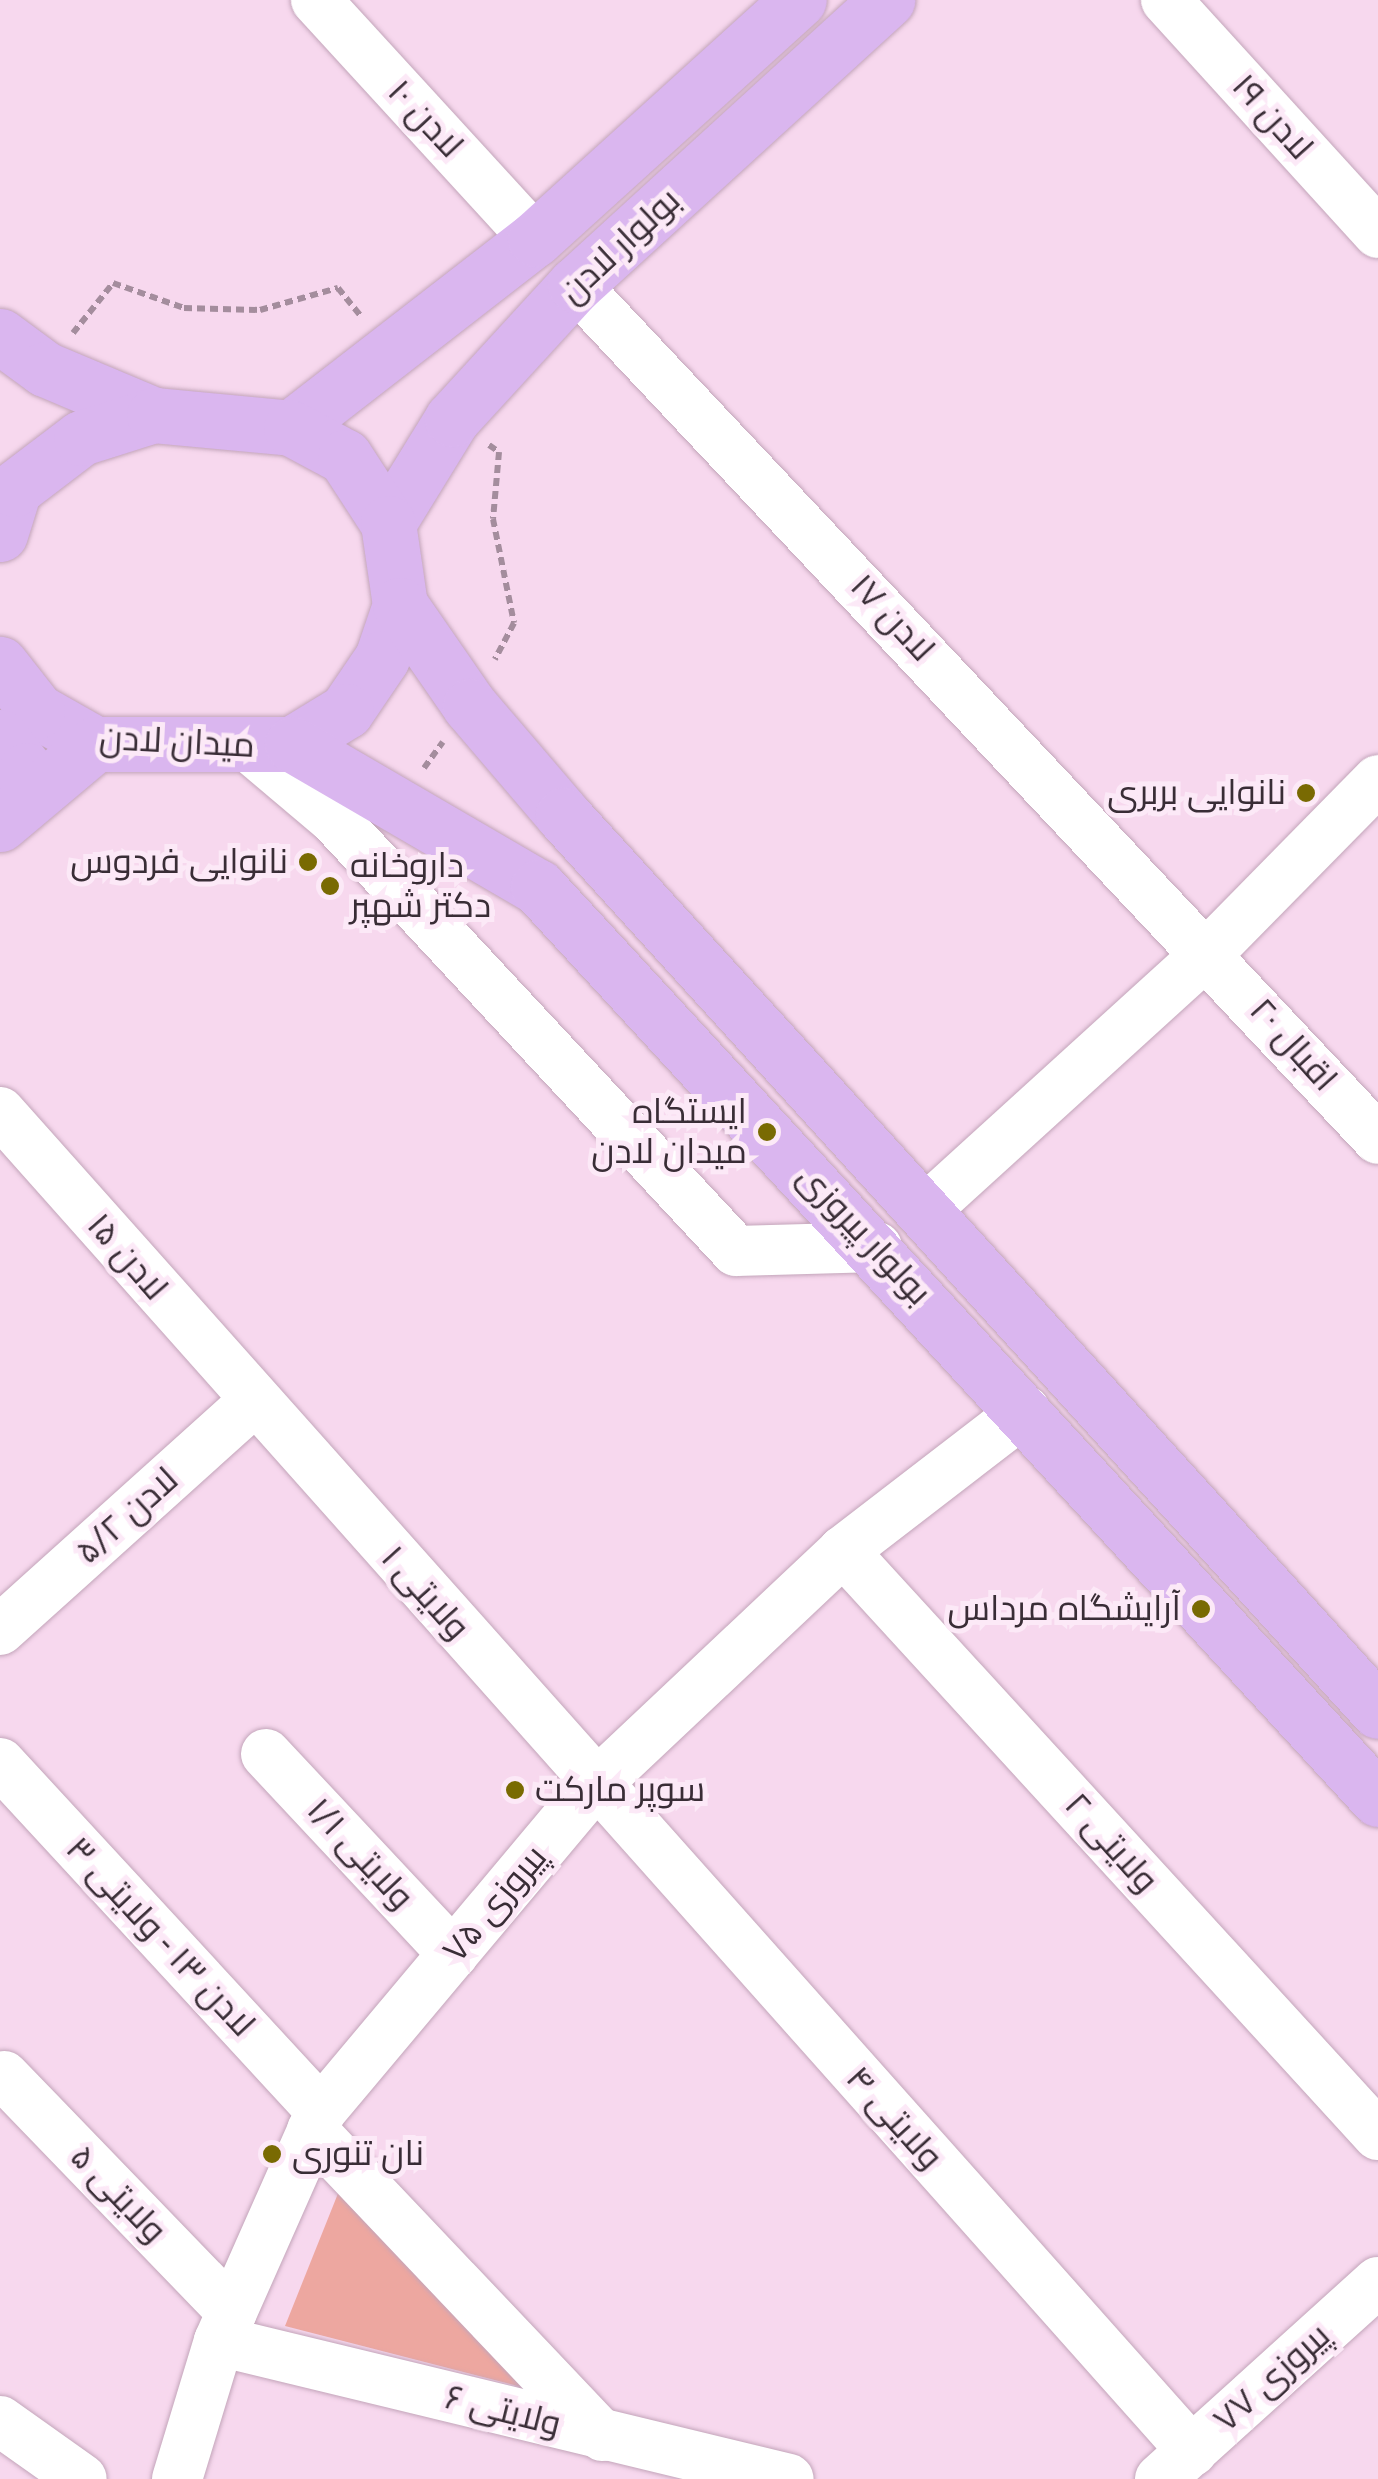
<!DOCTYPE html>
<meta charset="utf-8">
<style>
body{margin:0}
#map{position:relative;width:1378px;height:2479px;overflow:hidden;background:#f7d8ee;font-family:Roboto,Cairo,sans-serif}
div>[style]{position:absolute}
.green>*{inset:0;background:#eda7a0}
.path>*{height:6px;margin-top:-3px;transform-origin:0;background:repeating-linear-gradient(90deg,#a48d9d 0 8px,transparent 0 13px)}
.roads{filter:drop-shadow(0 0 2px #c3a5ba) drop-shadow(0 0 2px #c3a5ba)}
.minor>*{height:50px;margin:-25px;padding:0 25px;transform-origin:25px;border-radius:25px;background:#fff}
.major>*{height:55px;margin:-27.5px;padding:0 27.5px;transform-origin:27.5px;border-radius:27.5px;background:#dab6ef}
.dots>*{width:28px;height:28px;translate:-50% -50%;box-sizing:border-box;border:5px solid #fce9f7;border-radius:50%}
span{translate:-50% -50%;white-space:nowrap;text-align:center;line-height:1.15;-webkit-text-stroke:10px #fce9f7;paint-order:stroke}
.street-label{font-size:35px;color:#392d36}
.poi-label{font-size:35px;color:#392d36}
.right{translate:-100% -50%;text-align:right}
.left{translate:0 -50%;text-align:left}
</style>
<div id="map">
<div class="green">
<i style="clip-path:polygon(339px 2191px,529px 2389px,285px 2326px)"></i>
</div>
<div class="path">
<i style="left:73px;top:333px;width:64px;rotate:-51.3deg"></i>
<i style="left:113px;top:283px;width:75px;rotate:19.4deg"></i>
<i style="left:184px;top:308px;width:76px;rotate:1.5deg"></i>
<i style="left:260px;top:310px;width:81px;rotate:-15.8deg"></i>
<i style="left:338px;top:288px;width:36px;rotate:51deg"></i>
<i style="left:489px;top:445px;width:12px;rotate:35deg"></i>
<i style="left:499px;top:452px;width:67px;rotate:95.1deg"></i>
<i style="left:493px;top:519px;width:106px;rotate:78.6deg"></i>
<i style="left:514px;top:623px;width:41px;rotate:117.8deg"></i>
<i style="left:424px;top:768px;width:32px;rotate:-54deg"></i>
</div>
<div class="roads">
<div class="minor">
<i style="left:316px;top:0;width:324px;rotate:47.5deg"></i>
<i style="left:1166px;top:0;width:315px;rotate:47.7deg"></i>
<i style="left:575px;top:285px;width:1172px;rotate:46.76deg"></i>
<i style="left:250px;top:748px;width:110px;rotate:40.2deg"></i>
<i style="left:334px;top:819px;width:590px;rotate:47.06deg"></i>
<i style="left:736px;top:1251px;width:141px;rotate:-1.6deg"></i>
<i style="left:0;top:1112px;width:1793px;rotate:48.32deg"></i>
<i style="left:923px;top:1212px;width:387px;rotate:-42.3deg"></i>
<i style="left:1209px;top:952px;width:241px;rotate:-45.5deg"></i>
<i style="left:843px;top:1551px;width:792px;rotate:47.51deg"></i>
<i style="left:0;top:1630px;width:342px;rotate:-42deg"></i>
<i style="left:266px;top:1754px;width:274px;rotate:46.9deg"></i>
<i style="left:0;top:1763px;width:473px;rotate:47.3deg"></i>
<i style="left:4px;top:2076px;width:328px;rotate:46deg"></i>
<i style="left:312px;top:2130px;width:422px;rotate:46.5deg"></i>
<i style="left:219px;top:2341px;width:586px;rotate:13.61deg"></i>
<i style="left:0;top:2421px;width:100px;rotate:35.3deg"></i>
<i style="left:177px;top:2479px;width:144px;rotate:-73.1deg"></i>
<i style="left:219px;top:2341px;width:252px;rotate:-66.1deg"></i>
<i style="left:321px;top:2111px;width:426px;rotate:-50deg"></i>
<i style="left:595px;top:1785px;width:341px;rotate:-43.3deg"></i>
<i style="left:843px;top:1551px;width:230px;rotate:-37.6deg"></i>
<i style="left:1160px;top:2479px;width:294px;rotate:-42.1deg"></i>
</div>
<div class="major">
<i style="left:0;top:336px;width:56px;rotate:36.3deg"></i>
<i style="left:45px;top:369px;width:118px;rotate:22.9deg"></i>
<i style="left:291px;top:428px;width:309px;rotate:-37.8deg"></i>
<i style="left:535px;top:239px;width:356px;rotate:-42.2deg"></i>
<i style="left:388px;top:523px;width:122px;rotate:-58.4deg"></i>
<i style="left:452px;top:419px;width:182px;rotate:-47.5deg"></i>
<i style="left:575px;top:285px;width:423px;rotate:-42.4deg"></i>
<i style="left:0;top:534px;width:47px;rotate:-72.7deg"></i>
<i style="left:14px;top:489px;width:84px;rotate:-37.3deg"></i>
<i style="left:81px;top:438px;width:77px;rotate:-17.5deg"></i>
<i style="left:154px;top:415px;width:138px;rotate:5.4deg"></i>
<i style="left:291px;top:428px;width:61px;rotate:28.2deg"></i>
<i style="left:345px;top:457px;width:79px;rotate:56.9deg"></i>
<i style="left:388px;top:523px;width:83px;rotate:81.7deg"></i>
<i style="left:400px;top:605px;width:56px;rotate:108.8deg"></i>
<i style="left:382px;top:658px;width:64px;rotate:124.2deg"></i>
<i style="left:346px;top:711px;width:63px;rotate:148.6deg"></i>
<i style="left:292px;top:744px;width:197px;rotate:180deg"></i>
<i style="left:95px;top:744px;width:67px;rotate:-150.4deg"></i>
<i style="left:37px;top:711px;width:60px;rotate:-128.2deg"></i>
<i style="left:400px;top:605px;width:123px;rotate:55.3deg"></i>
<i style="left:470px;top:706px;width:143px;rotate:49.5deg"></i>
<i style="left:563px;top:815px;width:1211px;rotate:47.71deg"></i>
<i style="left:0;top:737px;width:42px;rotate:51.8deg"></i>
<i style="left:26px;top:770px;width:43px;rotate:106.3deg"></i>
<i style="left:292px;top:744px;width:285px;rotate:30.2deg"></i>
<i style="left:538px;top:887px;width:1240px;rotate:47.35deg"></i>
<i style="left:0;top:824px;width:124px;rotate:-40.1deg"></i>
</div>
</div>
<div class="dots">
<i style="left:1306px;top:793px;background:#796a02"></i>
<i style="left:308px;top:862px;background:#796a02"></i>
<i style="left:330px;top:886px;background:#796a02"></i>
<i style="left:767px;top:1132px;background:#796a02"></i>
<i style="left:1201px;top:1609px;background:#796a02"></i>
<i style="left:515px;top:1790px;background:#796a02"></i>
<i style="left:272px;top:2154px;background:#796a02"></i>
</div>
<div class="street-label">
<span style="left:1272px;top:117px;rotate:48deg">لادن ۱۹</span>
<span style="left:425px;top:119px;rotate:47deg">لادن ۱۰</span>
<span style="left:620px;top:246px;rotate:-43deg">بولوار لادن</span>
<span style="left:892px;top:618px;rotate:47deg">لادن ۱۷</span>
<span style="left:177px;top:742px;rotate:3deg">میدان لادن</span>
<span style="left:1293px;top:1045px;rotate:48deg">اقبال ۲۰</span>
<span style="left:864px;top:1235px;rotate:47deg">بولوار پیروزی</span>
<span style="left:127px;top:1257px;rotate:49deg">لادن ۱۵</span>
<span style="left:127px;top:1516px;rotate:-42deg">لادن ۵/۲</span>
<span style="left:425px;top:1593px;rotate:48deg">ولایتی ۱</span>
<span style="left:1111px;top:1843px;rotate:48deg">ولایتی ۲</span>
<span style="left:360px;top:1854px;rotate:47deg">ولایتی ۱/۱</span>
<span style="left:495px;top:1904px;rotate:-50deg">پیروزی ۷۵</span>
<span style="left:160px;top:1937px;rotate:47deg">لادن ۱۳ - ولایتی ۳</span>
<span style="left:894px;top:2118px;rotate:48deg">ولایتی ۴</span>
<span style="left:118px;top:2194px;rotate:46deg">ولایتی ۵</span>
<span style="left:1272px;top:2378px;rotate:-42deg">پیروزی ۷۷</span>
<span style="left:503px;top:2411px;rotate:14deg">ولایتی ۶</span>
</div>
<div class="poi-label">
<span class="right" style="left:1286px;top:793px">نانوایی بربری</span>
<span class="right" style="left:288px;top:862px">نانوایی فردوس</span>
<span class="left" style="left:350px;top:886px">داروخانه<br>دکتر شهپر</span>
<span class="right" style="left:747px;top:1132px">ایستگاه<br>میدان لادن</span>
<span class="right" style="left:1181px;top:1609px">آرایشگاه مرداس</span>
<span class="left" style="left:535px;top:1790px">سوپر مارکت</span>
<span class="left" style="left:292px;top:2154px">نان تنوری</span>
</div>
</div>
